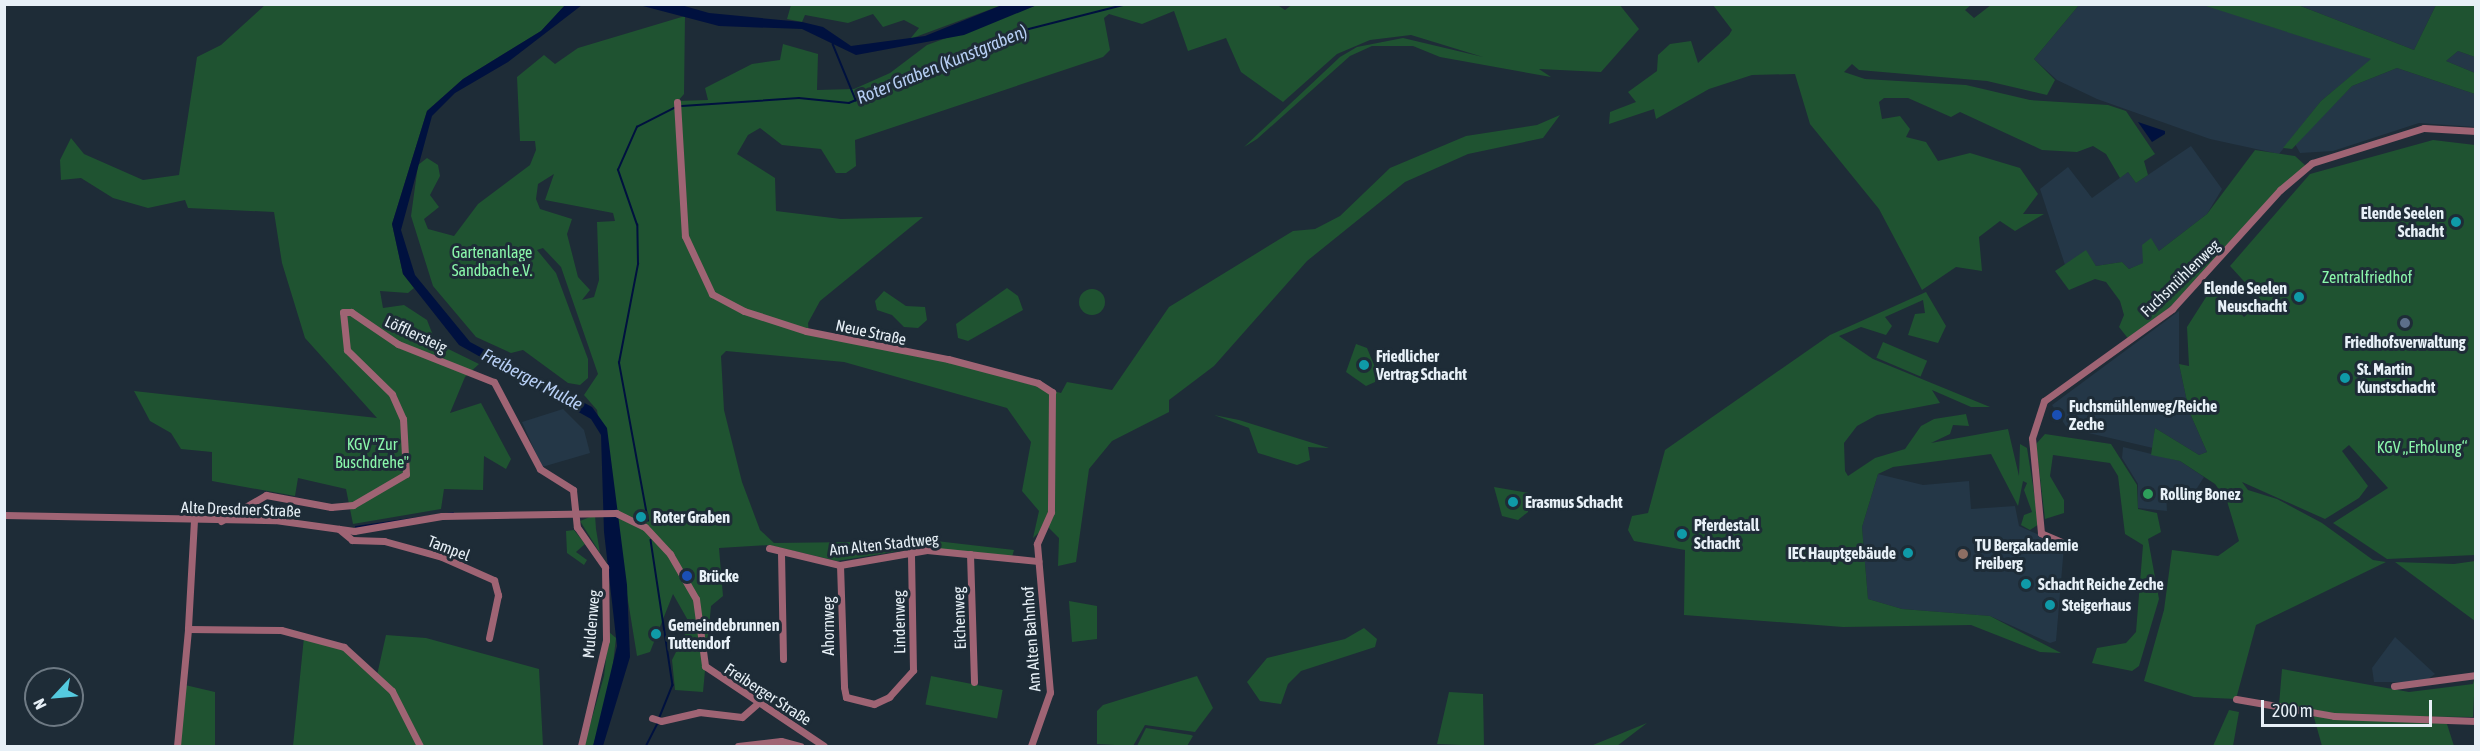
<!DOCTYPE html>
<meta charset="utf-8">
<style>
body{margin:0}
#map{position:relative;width:2480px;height:751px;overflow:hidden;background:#1e2c37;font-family:"Asap Condensed",sans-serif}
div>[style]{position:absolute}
.built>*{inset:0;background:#243747}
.green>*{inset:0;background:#1f5331;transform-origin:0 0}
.round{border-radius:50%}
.water>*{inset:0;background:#00113f}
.stream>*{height:1.5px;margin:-0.75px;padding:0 0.75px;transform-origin:0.75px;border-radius:0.75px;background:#00113f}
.minor>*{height:7px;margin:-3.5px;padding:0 3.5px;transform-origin:3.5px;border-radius:3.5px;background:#9f6474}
.dots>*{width:16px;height:16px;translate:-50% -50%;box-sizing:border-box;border:3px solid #1e2c37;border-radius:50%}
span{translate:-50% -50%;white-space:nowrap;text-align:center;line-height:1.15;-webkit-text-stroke:6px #1e2c37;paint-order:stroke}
.poi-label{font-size:16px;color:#e7f0f7;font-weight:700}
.right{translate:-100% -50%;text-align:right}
.left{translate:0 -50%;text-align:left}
.park-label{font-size:16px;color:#8af7ab}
.street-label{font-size:16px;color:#e7f0f7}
.water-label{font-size:18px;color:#b7cff5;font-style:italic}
.frame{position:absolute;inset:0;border:6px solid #e7f0f7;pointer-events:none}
.north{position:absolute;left:24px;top:667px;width:60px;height:60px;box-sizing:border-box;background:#1e2c37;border:2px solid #6e7a84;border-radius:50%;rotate:244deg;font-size:16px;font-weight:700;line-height:24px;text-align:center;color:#e7f0f7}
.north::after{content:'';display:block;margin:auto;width:21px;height:27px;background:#55cadf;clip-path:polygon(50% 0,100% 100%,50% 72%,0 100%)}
.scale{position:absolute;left:2261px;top:700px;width:171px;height:27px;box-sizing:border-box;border:3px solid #e7f0f7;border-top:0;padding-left:8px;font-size:18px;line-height:21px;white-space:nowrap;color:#e7f0f7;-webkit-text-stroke:4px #1e2c37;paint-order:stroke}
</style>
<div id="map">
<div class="built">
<i style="clip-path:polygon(2203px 4px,2372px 59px,2321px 101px,2279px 154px,2210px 139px,2097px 99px,2057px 80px,2034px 59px,2079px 5px)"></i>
<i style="clip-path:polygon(2298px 5px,2436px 4px,2436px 5px,2414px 50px)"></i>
<i style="clip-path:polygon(2458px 51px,2475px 57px,2475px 73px,2446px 61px)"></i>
<i style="clip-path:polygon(2397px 68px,2475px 94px,2475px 127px,2419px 123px,2333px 151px,2300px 153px,2295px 144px,2352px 86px)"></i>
<i style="clip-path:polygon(2191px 146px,2222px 189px,2207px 214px,2159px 251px,2151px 239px,2144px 263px,2129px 269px,2122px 262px,2096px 266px,2086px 251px,2065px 265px,2040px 189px,2068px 167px,2092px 198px,2128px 172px,2136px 183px)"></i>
<i style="clip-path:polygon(2179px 311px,2179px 364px,2189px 411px,2207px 452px,2199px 455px,2155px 428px,2153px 448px,2067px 428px,2052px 405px)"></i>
<i style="clip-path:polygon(563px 409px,584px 430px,590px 453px,542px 467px,522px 422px)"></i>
<i style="clip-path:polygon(2123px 447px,2180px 461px,2204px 477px,2194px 493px,2166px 492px,2167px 511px,2138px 508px,2138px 484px,2122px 458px)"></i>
<i style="clip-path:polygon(1878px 474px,1923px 485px,1969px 481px,1971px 509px,2015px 506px,2019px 526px,2064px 546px,2056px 641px,2050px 643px,1990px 616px,1902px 609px,1868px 599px,1862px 527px)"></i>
<i style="clip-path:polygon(2395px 637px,2435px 674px,2424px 682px,2374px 682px,2372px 668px)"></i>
</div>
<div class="green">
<i style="clip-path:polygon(evenodd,1276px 4px,1285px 10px,1293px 4px,1619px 4px,1639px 29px,1601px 72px,1539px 69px,1551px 77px,1440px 57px,1413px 46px,1372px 46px,1350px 56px,1257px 139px,1244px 147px,1340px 57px,1357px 47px,1403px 38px,1483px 57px,1411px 35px,1370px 40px,1337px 54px,1283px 102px,1241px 72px,1226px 38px,1188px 51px,1174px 11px,1142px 24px,1109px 14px,1104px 18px,1110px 50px,1103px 57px,855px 140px,856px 166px,846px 173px,836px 173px,821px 149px,782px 145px,760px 128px,748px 135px,737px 154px,775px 178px,776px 211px,841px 219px,923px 217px,820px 301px,808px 323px,809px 334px,961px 365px,1061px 393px,1067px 382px,1112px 390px,1169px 307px,1293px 231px,1315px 229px,1340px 216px,1390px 168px,1466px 136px,1537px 125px,1560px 115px,1543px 138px,1468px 154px,1405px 182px,1307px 261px,1214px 366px,1169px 400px,1169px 412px,1112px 441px,1089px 469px,1076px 562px,1058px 566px,1059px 538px,1049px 528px,1049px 497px,1047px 525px,1033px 538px,1039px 511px,1022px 491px,1031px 442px,1007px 408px,844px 362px,726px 351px,721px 356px,724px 410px,742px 482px,760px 530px,774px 543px,936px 541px,1014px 550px,1012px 557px,924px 547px,837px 561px,769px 545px,719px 548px,723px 596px,711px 606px,703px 692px,675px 690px,672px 660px,690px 624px,673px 594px,650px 652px,637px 656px,597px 410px,584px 395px,598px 374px,561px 267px,543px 248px,537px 250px,556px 273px,588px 359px,588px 378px,580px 385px,568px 383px,523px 350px,511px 353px,476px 337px,433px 286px,411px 216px,418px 165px,427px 158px,438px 165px,440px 176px,430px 195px,439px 207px,424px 219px,428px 229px,454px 236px,478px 204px,530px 165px,536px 150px,535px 141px,520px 141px,517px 77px,544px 55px,555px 64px,578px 48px,685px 16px,684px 94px,678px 101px,708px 100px,705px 88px,752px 64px,780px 60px,783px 44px,818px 54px,817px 90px,854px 89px,890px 73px,927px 45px,1037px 5px,1276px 4px,554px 174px,545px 200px,613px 213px,615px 221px,597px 222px,599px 280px,594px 297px,582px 300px,590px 290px,578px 277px,567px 234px,572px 219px,540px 209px,536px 199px,538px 184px,554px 174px)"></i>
<i style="clip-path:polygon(265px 5px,566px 5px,541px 31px,463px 79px,427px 111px,392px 224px,403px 274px,414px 288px,408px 293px,380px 291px,383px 308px,404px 305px,427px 320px,436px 343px,479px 364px,465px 377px,450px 413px,481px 403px,511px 459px,506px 469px,484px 456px,483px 490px,444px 489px,441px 509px,353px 524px,346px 489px,298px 478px,295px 496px,212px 481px,212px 452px,181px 449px,171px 433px,150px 421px,134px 391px,377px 418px,305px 338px,282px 263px,274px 212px,188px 208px,185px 200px,148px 208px,113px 198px,81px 178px,61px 180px,60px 160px,71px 138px,84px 154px,143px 180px,179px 175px,197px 57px,221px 45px)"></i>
<i style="clip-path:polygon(791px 5px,1002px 5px,910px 39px,919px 28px,904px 20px,883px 27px,873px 14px,848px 23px,805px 15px,802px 22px,787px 19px)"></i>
<i style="clip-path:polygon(1713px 5px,1971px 5px,1965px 10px,1974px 18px,1991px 5px,2079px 5px,2034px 59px,2055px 80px,2047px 95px,1987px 81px,1859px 70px,1852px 64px,1844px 72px,1865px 79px,1966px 85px,2030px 100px,2108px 105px,2126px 111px,2155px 154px,2144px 161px,2148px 175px,2136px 183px,2128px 172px,2120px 178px,2106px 154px,2093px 146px,2077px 152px,2042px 150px,1960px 112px,1951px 117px,1908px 98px,1884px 98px,1879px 102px,1882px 119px,1900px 116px,1910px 129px,1906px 137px,1926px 142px,1938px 161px,1970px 153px,2020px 168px,2038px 194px,2023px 214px,2044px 214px,2015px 231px,2000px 221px,1979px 237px,1982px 271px,1956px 267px,1922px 290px,1879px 209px,1810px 124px,1795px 74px,1752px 75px,1709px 89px,1656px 119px,1654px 109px,1609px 124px,1610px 112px,1636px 102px,1628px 92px,1657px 71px,1658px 55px,1670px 44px,1691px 41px,1698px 63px,1729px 35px,1732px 30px)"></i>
<i style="clip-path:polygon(2203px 5px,2298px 5px,2414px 50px,2436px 5px,2475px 5px,2475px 57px,2458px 51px,2446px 61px,2475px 73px,2475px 94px,2397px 68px,2352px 86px,2292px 149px,2283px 148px,2321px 101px,2371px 59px)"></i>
<i style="clip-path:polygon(2433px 140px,2475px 145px,2475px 555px,2387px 559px,2333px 523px,2388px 488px,2349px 445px,2342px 451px,2368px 486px,2359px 498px,2325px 519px,2242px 482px,2248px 490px,2277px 499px,2322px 523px,2373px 560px,2386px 562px,2256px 625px,2236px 699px,2194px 697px,2144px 681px,2164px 610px,2172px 550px,2218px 556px,2239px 541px,2227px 501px,2215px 484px,2180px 461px,2151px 455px,2155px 428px,2199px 455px,2207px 452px,2189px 411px,2179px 364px,2189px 366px,2187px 327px,2215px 283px,2244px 317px,2262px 301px,2230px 266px,2310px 174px)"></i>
<i style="clip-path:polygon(2255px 150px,2295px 156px,2306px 166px,2209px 273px,2130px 341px,2119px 327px,2124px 315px,2120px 301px,2106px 282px,2095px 279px,2069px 290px,2055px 271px,2086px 250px,2096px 266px,2122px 262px,2129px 269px,2143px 263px,2142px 245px,2151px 238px,2159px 251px,2207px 214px)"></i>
<i style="clip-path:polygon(1007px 288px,1018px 296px,1023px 310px,968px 341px,958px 338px,956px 324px)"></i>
<i class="round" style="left:1079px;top:289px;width:26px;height:26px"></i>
<i style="clip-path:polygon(884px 291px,906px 306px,925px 307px,927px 320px,918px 328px,904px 327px,892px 315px,877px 310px,875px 301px)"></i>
<i style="clip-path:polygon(1926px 292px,1946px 326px,1938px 343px,1908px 335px,1915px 314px,1925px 313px,1923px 300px,1885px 317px,1892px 326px,1886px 335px,1861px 327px,1839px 336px,1873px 359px,1990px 407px,1971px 407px,1932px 390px,1940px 403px,1877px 415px,1857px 426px,1844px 443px,1845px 471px,1848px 476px,1875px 458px,1905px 449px,1921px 426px,1934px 419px,1966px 414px,1969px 426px,1953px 425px,1950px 434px,1931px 443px,2008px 429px,2019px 476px,2020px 444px,2027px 448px,2039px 524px,2030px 530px,2021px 525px,2024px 515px,2032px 512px,2024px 490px,2027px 483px,2023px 481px,2018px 506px,1991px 454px,1893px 467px,1878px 474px,1862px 527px,1868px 599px,1902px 609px,1990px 616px,2061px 653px,2040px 652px,1971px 625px,1843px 627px,1684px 615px,1685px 550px,1634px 541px,1628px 530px,1632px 516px,1648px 513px,1665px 450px,1830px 335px)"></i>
<i style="left:1883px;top:342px;width:48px;height:17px;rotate:23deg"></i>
<i style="clip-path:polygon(1356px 344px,1367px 348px,1377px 372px,1375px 382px,1366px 386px,1346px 372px)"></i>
<i style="clip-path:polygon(1214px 415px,1239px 420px,1329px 448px,1308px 447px,1310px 460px,1297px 465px,1258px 453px,1249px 428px)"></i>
<i style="clip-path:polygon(2045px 434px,2111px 444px,2137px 485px,2138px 509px,2157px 513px,2161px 532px,2148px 539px,2159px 599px,2139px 666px,2132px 671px,2092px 663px,2097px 648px,2126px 643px,2136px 632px,2143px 545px,2125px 534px,2118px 476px,2110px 463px,2053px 455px,2050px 476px,2064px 500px,2064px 513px,2045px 519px,2036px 444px)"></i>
<i style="clip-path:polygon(1494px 487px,1529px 493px,1528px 512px,1518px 520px,1502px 516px)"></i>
<i style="clip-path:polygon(595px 515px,596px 529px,600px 553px,580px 521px)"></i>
<i style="clip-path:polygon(574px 530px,585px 544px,576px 552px,587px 560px,584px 565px,567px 553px,566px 531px)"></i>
<i style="clip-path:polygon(2475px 561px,2475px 621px,2395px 562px,2454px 564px)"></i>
<i style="clip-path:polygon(1069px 601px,1097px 606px,1097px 639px,1072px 642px)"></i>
<i style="clip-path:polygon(1364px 628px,1377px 639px,1375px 647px,1301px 671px,1288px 684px,1281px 704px,1260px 701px,1247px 682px,1267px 658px,1345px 639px)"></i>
<i style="clip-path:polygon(609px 632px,616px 638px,610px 689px,593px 746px,584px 746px,604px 676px)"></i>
<i style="clip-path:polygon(386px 635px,426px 638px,539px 669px,543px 746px,293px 746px,304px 637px,344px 650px,377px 675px)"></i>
<i style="clip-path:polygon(2282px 669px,2409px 692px,2473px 684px,2475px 675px,2473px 717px,2353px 716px,2279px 705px)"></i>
<i style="left:931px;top:676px;width:73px;height:29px;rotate:11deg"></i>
<i style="clip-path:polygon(1197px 676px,1213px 708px,1195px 732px,1145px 725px,1133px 746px,1097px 744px,1097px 711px,1103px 705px)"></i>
<i style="clip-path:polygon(185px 685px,215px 692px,215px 746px,177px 746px)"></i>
<i style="clip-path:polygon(1449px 692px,1483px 694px,1484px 746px,1437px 744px)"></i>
<i style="clip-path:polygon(2229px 710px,2239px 712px,2233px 746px,2213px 746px)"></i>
<i style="clip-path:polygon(2313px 714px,2446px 721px,2454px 746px,2322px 746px)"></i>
<i style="clip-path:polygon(1647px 723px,1617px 746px,1587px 746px,1593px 745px)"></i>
<i style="clip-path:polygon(1146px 728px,1191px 735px,1193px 736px,1187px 746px,1137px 746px)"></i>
</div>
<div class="water">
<i style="clip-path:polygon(565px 5px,582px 5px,508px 62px,455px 93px,432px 116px,401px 230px,415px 275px,470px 342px,592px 407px,607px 428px,627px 585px,630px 657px,603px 746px,593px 746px,617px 646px,604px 532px,601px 435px,591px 419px,459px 345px,403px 274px,392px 224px,427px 111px,463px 79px,541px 31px)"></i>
<i style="clip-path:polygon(639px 5px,681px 5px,709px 13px,802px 22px,823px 27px,851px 46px,925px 36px,1002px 5px,1037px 5px,964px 35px,856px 55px,802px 29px,719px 26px)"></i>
<i style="clip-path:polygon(2138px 122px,2165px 131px,2165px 134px,2152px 142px)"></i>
</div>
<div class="stream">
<i style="left:833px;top:44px;width:61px;rotate:67.7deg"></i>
<i style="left:682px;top:106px;width:117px;rotate:-3.9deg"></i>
<i style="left:799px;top:98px;width:50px;rotate:5.7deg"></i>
<i style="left:849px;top:103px;width:191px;rotate:-22.5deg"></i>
<i style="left:1025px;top:30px;width:105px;rotate:-14.3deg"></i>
<i style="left:648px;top:521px;width:161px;rotate:-100.4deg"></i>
<i style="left:619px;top:363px;width:101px;rotate:-79.1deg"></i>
<i style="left:638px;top:264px;width:39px;rotate:-91deg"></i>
<i style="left:637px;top:225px;width:58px;rotate:-109.1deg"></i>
<i style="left:618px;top:170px;width:47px;rotate:-66.2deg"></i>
<i style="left:637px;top:127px;width:42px;rotate:-27.2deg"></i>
<i style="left:356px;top:527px;width:98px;rotate:-8.2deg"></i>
<i style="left:651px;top:540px;width:147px;rotate:81.4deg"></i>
<i style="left:673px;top:685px;width:35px;rotate:112deg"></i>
<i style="left:646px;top:746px;width:27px;rotate:-63deg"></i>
</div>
<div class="minor">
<i style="left:677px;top:102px;width:134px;rotate:86.6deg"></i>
<i style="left:685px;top:236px;width:64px;rotate:65deg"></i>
<i style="left:712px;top:294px;width:36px;rotate:28deg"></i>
<i style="left:744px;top:311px;width:65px;rotate:17.9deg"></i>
<i style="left:806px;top:331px;width:145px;rotate:11.2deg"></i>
<i style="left:948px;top:359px;width:93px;rotate:14.9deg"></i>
<i style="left:1038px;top:383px;width:17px;rotate:33deg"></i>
<i style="left:1052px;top:392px;width:120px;rotate:90.5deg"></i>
<i style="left:1051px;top:512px;width:35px;rotate:114deg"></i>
<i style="left:1037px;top:544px;width:149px;rotate:85deg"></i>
<i style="left:1050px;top:692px;width:57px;rotate:109.4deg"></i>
<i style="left:4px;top:515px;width:271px;rotate:1.1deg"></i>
<i style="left:275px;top:520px;width:80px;rotate:7.9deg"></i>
<i style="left:354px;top:531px;width:89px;rotate:-9.7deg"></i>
<i style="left:442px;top:516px;width:174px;rotate:-1deg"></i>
<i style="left:616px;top:513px;width:32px;rotate:26deg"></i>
<i style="left:645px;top:527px;width:37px;rotate:47deg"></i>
<i style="left:670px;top:554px;width:52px;rotate:60deg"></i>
<i style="left:696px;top:599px;width:68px;rotate:82.3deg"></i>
<i style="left:705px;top:666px;width:143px;rotate:33.9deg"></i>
<i style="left:194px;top:520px;width:109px;rotate:93.2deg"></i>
<i style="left:188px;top:629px;width:93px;rotate:0.6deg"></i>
<i style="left:281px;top:630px;width:65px;rotate:15.1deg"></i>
<i style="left:344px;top:647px;width:65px;rotate:42.5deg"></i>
<i style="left:392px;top:691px;width:62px;rotate:63deg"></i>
<i style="left:221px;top:521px;width:52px;rotate:-30deg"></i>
<i style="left:266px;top:495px;width:66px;rotate:10.5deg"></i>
<i style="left:331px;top:507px;width:22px;rotate:-5deg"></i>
<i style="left:353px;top:505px;width:61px;rotate:-30.3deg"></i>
<i style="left:406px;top:474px;width:55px;rotate:-93.1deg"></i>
<i style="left:403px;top:419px;width:27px;rotate:-114deg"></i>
<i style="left:392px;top:394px;width:63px;rotate:-135.6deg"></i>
<i style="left:347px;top:350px;width:38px;rotate:-96deg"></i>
<i style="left:343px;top:312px;width:8px"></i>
<i style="left:351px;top:312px;width:57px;rotate:34.2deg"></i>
<i style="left:398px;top:344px;width:103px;rotate:21.6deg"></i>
<i style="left:494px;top:382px;width:98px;rotate:62.1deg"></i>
<i style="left:540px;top:469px;width:39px;rotate:32deg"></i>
<i style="left:573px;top:490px;width:37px;rotate:84deg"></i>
<i style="left:577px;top:527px;width:49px;rotate:55deg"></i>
<i style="left:605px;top:567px;width:73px;rotate:89.2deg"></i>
<i style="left:606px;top:640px;width:109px;rotate:103.3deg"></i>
<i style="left:339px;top:529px;width:17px;rotate:40deg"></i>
<i style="left:352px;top:540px;width:32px;rotate:2deg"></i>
<i style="left:384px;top:541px;width:60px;rotate:15.4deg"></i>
<i style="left:442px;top:557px;width:57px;rotate:23.9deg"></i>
<i style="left:494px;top:580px;width:16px;rotate:75deg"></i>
<i style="left:498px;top:595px;width:44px;rotate:101.8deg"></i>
<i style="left:2064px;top:543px;width:25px;rotate:-157deg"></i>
<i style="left:2041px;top:533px;width:95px;rotate:-95.4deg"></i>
<i style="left:2032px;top:438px;width:39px;rotate:-72deg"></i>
<i style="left:2044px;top:401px;width:158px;rotate:-35.7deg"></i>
<i style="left:2172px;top:309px;width:161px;rotate:-47.8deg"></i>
<i style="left:2280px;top:190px;width:42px;rotate:-40.2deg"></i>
<i style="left:2312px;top:163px;width:117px;rotate:-17.4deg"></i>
<i style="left:2424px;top:128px;width:52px;rotate:3.3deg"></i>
<i style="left:769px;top:548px;width:73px;rotate:13.5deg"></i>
<i style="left:840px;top:565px;width:88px;rotate:-9.8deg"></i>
<i style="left:927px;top:550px;width:112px;rotate:5.7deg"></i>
<i style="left:781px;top:553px;width:106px;rotate:88.9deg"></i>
<i style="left:970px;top:554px;width:128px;rotate:88.2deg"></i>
<i style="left:840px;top:565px;width:122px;rotate:88.1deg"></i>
<i style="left:844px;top:687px;width:10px;rotate:79deg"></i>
<i style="left:846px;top:697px;width:29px;rotate:14deg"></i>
<i style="left:874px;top:704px;width:17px;rotate:-25deg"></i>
<i style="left:889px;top:697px;width:36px;rotate:-48deg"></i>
<i style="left:913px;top:670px;width:119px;rotate:-91deg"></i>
<i style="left:2394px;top:686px;width:83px;rotate:-7.6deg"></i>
<i style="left:2236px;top:699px;width:99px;rotate:9.8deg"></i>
<i style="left:2334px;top:716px;width:142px;rotate:2deg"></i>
<i style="left:652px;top:718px;width:9px;rotate:18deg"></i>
<i style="left:661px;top:721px;width:39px;rotate:-13deg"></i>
<i style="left:699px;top:712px;width:43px;rotate:6.6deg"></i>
<i style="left:742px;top:717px;width:21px;rotate:-41deg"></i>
<i style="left:177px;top:746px;width:118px;rotate:-84.6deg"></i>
<i style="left:738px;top:746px;width:43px;rotate:-6.6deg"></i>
<i style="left:781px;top:741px;width:20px;rotate:15deg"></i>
</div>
<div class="dots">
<i style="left:2456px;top:222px;background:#0f9aa8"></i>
<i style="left:2299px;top:297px;background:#0f9aa8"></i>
<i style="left:2405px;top:323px;background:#5c6f8a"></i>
<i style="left:1364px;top:365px;background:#0f9aa8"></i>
<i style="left:2345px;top:378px;background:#0f9aa8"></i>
<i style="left:2057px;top:415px;background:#1a4fb4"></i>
<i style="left:2148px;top:494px;background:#2e9e5b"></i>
<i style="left:1513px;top:502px;background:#0f9aa8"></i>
<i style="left:641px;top:517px;background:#0f9aa8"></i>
<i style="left:1682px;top:534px;background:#0f9aa8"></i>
<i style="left:1908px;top:553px;background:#0f9aa8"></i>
<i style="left:1963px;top:554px;background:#8d6e63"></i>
<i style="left:687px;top:576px;background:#1a4fb4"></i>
<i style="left:2026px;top:584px;background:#0f9aa8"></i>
<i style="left:2050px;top:605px;background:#0f9aa8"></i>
<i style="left:656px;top:634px;background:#0f9aa8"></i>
</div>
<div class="poi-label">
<span class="right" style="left:2444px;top:222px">Elende Seelen<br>Schacht</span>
<span class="right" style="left:2287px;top:297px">Elende Seelen<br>Neuschacht</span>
<span style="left:2405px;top:342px">Friedhofsverwaltung</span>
<span class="left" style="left:1376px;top:365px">Friedlicher<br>Vertrag Schacht</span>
<span class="left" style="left:2357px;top:378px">St. Martin<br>Kunstschacht</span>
<span class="left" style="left:2069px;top:415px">Fuchsmühlenweg/Reiche<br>Zeche</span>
<span class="left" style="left:2160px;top:494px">Rolling Bonez</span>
<span class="left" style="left:1525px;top:502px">Erasmus Schacht</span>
<span class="left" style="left:653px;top:517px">Roter Graben</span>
<span class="left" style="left:1694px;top:534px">Pferdestall<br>Schacht</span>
<span class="left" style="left:1975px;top:554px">TU Bergakademie<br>Freiberg</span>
<span class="right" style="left:1896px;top:553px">IEC Hauptgebäude</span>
<span class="left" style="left:699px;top:576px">Brücke</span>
<span class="left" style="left:2038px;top:584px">Schacht Reiche Zeche</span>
<span class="left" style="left:2062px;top:605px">Steigerhaus</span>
<span class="left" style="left:668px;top:634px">Gemeindebrunnen<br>Tuttendorf</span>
</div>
<div class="park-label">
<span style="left:492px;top:261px">Gartenanlage<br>Sandbach e.V.</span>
<span style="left:2367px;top:277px">Zentralfriedhof</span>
<span style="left:372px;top:453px">KGV "Zur<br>Buschdrehe"</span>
<span style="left:2422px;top:447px">KGV „Erholung“</span>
</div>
<div class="street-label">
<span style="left:2180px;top:278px;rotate:-44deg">Fuchsmühlenweg</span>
<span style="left:871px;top:332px;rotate:12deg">Neue Straße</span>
<span style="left:416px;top:334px;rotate:25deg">Löfflersteig</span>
<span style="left:241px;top:509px;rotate:2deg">Alte Dresdner Straße</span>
<span style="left:884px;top:544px;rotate:-6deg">Am Alten Stadtweg</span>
<span style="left:449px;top:548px;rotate:21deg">Tampel</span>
<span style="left:959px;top:618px;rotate:-92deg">Eichenweg</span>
<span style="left:899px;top:622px;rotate:-91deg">Lindenweg</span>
<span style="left:591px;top:624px;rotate:-85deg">Muldenweg</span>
<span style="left:828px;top:626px;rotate:-90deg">Ahornweg</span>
<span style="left:1031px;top:639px;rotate:-94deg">Am Alten Bahnhof</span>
<span style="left:768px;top:694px;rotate:33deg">Freiberger Straße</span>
</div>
<div class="water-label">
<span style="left:942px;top:65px;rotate:-22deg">Roter Graben (Kunstgraben)</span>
<span style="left:532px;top:380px;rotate:28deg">Freiberger Mulde</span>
</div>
<div class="frame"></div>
<div class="north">N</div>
<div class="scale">200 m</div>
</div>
